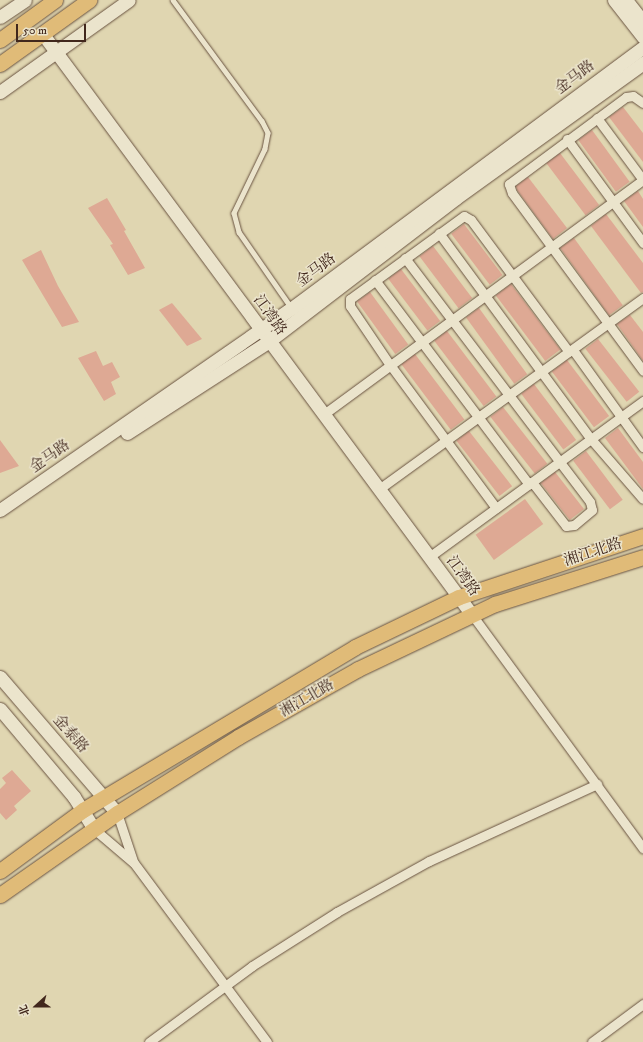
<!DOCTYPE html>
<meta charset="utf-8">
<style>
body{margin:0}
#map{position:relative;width:643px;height:1042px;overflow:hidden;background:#e0d6b1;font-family:"IM FELL DW Pica","Noto Serif SC",serif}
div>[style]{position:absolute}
.building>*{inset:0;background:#dea994;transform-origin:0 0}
.roads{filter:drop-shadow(0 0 1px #695341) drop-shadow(0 0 1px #695341)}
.lane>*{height:4.5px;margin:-2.25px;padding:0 2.25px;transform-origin:2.25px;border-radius:2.25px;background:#ebe4cc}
.street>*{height:9px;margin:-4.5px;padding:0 4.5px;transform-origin:4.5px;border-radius:4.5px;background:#ebe4cc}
.secondary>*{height:13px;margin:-6.5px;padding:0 6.5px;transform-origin:6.5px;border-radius:6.5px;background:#ebe4cc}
.primary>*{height:15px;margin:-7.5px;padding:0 7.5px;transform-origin:7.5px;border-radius:7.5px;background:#e0bb78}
span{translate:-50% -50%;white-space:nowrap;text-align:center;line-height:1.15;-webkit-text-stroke:3px #ebe4cc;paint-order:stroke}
.street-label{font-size:15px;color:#41271c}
.north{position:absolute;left:16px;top:986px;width:40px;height:40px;-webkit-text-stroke:3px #ebe4cc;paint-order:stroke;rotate:249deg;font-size:11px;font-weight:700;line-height:16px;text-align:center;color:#41271c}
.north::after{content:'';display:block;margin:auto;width:14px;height:18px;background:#41271c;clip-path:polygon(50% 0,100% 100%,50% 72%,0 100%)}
.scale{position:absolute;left:16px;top:24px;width:70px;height:18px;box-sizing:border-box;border:2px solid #41271c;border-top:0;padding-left:5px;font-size:12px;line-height:14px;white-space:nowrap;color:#41271c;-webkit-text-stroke:3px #ebe4cc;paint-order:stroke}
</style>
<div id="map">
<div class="building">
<i style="clip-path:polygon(623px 107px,643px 133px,643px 162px,609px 117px)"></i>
<i style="left:592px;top:130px;width:64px;height:17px;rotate:54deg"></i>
<i style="left:560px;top:153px;width:65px;height:17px;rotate:53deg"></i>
<i style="clip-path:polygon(528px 177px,567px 228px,553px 239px,517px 190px,516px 186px)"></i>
<i style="clip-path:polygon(638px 191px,643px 199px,643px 227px,624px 201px)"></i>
<i style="clip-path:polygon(107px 198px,126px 230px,124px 231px,145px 268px,128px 275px,110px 245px,113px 244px,88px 208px)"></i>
<i style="clip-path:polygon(606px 214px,643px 263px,643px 292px,641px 293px,591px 226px)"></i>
<i style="left:464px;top:224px;width:64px;height:16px;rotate:53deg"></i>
<i style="left:574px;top:238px;width:83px;height:17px;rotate:54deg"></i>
<i style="left:433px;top:246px;width:65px;height:17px;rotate:53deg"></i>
<i style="clip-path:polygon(41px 250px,58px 286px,79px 322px,62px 327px,22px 260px)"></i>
<i style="left:401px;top:269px;width:65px;height:16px;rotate:53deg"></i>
<i style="left:511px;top:284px;width:82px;height:19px;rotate:53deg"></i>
<i style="left:370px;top:292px;width:65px;height:16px;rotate:54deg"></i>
<i style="clip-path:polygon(172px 303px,202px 339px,187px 346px,159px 310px)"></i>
<i style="left:479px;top:308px;width:82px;height:16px;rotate:54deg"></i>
<i style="clip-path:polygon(630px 315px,643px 332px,643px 361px,617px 324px)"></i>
<i style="left:447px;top:331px;width:82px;height:16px;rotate:53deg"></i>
<i style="left:598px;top:339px;width:67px;height:16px;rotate:52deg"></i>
<i style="clip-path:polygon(96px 351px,103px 366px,112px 362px,120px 377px,111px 382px,116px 394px,104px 401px,78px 358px)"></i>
<i style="left:415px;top:354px;width:82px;height:17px;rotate:53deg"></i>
<i style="left:567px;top:360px;width:70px;height:19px;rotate:53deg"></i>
<i style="left:534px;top:384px;width:70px;height:16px;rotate:53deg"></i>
<i style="left:503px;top:407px;width:72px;height:16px;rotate:52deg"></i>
<i style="clip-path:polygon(618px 428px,643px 462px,643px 489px,605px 438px)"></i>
<i style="left:469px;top:431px;width:70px;height:16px;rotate:52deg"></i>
<i style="clip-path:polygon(0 440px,19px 466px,0 473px)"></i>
<i style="left:586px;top:451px;width:61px;height:16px;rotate:53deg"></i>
<i style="left:555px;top:472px;width:47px;height:18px;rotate:52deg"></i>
<i style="left:525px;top:499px;width:31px;height:61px;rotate:54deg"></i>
<i style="clip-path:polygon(12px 770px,31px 791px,14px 806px,17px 810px,6px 820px,0 813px,0 789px,6px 783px,2px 778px)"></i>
</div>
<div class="roads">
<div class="lane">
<i style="left:173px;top:0;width:150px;rotate:53.7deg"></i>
<i style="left:262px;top:121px;width:13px;rotate:63deg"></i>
<i style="left:268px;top:133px;width:16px;rotate:101deg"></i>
<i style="left:265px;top:149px;width:71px;rotate:115.8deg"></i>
<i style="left:234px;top:213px;width:20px;rotate:75deg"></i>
<i style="left:239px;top:232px;width:91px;rotate:55.3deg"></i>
</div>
<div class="street">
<i style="left:643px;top:103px;width:12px;rotate:-145deg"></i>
<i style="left:633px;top:96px;width:7px;rotate:172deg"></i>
<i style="left:626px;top:97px;width:146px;rotate:143.4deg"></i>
<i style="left:509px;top:184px;width:9px;rotate:72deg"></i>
<i style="left:512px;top:193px;width:221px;rotate:53.6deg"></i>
<i style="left:597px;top:118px;width:77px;rotate:53.4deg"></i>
<i style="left:567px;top:139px;width:129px;rotate:53.8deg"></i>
<i style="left:439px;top:233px;width:256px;rotate:53.6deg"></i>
<i style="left:591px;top:439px;width:79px;rotate:49.1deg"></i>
<i style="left:405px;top:258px;width:306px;rotate:52.8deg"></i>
<i style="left:590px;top:502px;width:8px;rotate:76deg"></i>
<i style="left:592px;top:510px;width:23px;rotate:140deg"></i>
<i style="left:574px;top:525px;width:8px;rotate:173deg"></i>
<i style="left:566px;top:526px;width:56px;rotate:-127.7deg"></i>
<i style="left:375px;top:280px;width:256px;rotate:53deg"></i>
<i style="left:573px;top:350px;width:120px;rotate:54.2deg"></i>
<i style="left:324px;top:414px;width:396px;rotate:-36.3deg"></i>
<i style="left:379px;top:489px;width:326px;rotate:-35.9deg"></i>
<i style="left:496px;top:508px;width:178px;rotate:-126.5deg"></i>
<i style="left:390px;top:365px;width:71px;rotate:-124.1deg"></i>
<i style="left:350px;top:306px;width:7px;rotate:-90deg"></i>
<i style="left:350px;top:299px;width:141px;rotate:-36.1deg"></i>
<i style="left:464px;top:216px;width:8px;rotate:30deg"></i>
<i style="left:471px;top:220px;width:164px;rotate:53.4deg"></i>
<i style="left:429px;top:557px;width:265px;rotate:-36.1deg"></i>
<i style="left:473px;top:616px;width:288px;rotate:53.8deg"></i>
<i style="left:117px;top:813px;width:51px;rotate:71.6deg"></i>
<i style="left:94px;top:829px;width:52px;rotate:40.4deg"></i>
<i style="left:134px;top:863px;width:223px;rotate:53.4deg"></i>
<i style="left:149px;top:1042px;width:128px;rotate:-36.4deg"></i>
<i style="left:252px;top:966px;width:101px;rotate:-32.4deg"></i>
<i style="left:337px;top:912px;width:105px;rotate:-29deg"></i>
<i style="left:429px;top:861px;width:185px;rotate:-24.6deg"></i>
<i style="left:592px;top:1042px;width:64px;rotate:-36.7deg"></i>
</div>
<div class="secondary">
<i style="left:614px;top:0;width:47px;rotate:51.9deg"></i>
<i style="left:626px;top:0;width:28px;rotate:52deg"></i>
<i style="left:0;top:17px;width:30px;rotate:-34deg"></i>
<i style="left:42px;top:33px;width:725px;rotate:53.53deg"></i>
<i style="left:0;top:92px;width:158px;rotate:-35.5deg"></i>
<i style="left:127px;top:433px;width:169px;rotate:-32.9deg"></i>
<i style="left:269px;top:341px;width:235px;rotate:-37.4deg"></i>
<i style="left:456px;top:198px;width:231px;rotate:-35.8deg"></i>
<i style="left:0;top:510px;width:355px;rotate:-34.7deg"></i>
<i style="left:292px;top:308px;width:437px;rotate:-36.6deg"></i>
<i style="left:0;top:677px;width:179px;rotate:49.3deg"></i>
<i style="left:0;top:709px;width:115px;rotate:49.9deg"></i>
<i style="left:74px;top:797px;width:38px;rotate:58deg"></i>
</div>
<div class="primary">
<i style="left:0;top:40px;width:68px;rotate:-36deg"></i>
<i style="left:0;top:64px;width:110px;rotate:-35.7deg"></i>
<i style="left:0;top:871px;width:103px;rotate:-36.3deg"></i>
<i style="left:83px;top:810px;width:317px;rotate:-30.9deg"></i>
<i style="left:355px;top:647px;width:115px;rotate:-25.7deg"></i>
<i style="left:459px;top:597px;width:194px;rotate:-18.3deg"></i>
<i style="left:0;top:895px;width:143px;rotate:-35deg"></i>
<i style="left:117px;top:813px;width:143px;rotate:-32.1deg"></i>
<i style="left:238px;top:737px;width:138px;rotate:-29.5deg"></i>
<i style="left:358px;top:669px;width:152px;rotate:-25.4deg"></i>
<i style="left:495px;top:604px;width:155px;rotate:-17.6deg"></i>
</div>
</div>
<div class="street-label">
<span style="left:575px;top:77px;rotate:-37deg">金马路</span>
<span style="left:316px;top:270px;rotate:-37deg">金马路</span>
<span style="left:270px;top:315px;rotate:54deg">江湾路</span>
<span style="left:50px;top:456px;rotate:-35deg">金马路</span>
<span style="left:593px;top:552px;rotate:-18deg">湘江北路</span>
<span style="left:463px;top:576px;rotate:54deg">江湾路</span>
<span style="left:307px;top:698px;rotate:-30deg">湘江北路</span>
<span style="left:71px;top:734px;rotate:49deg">金泰路</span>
</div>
<div class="north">北</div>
<div class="scale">50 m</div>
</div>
